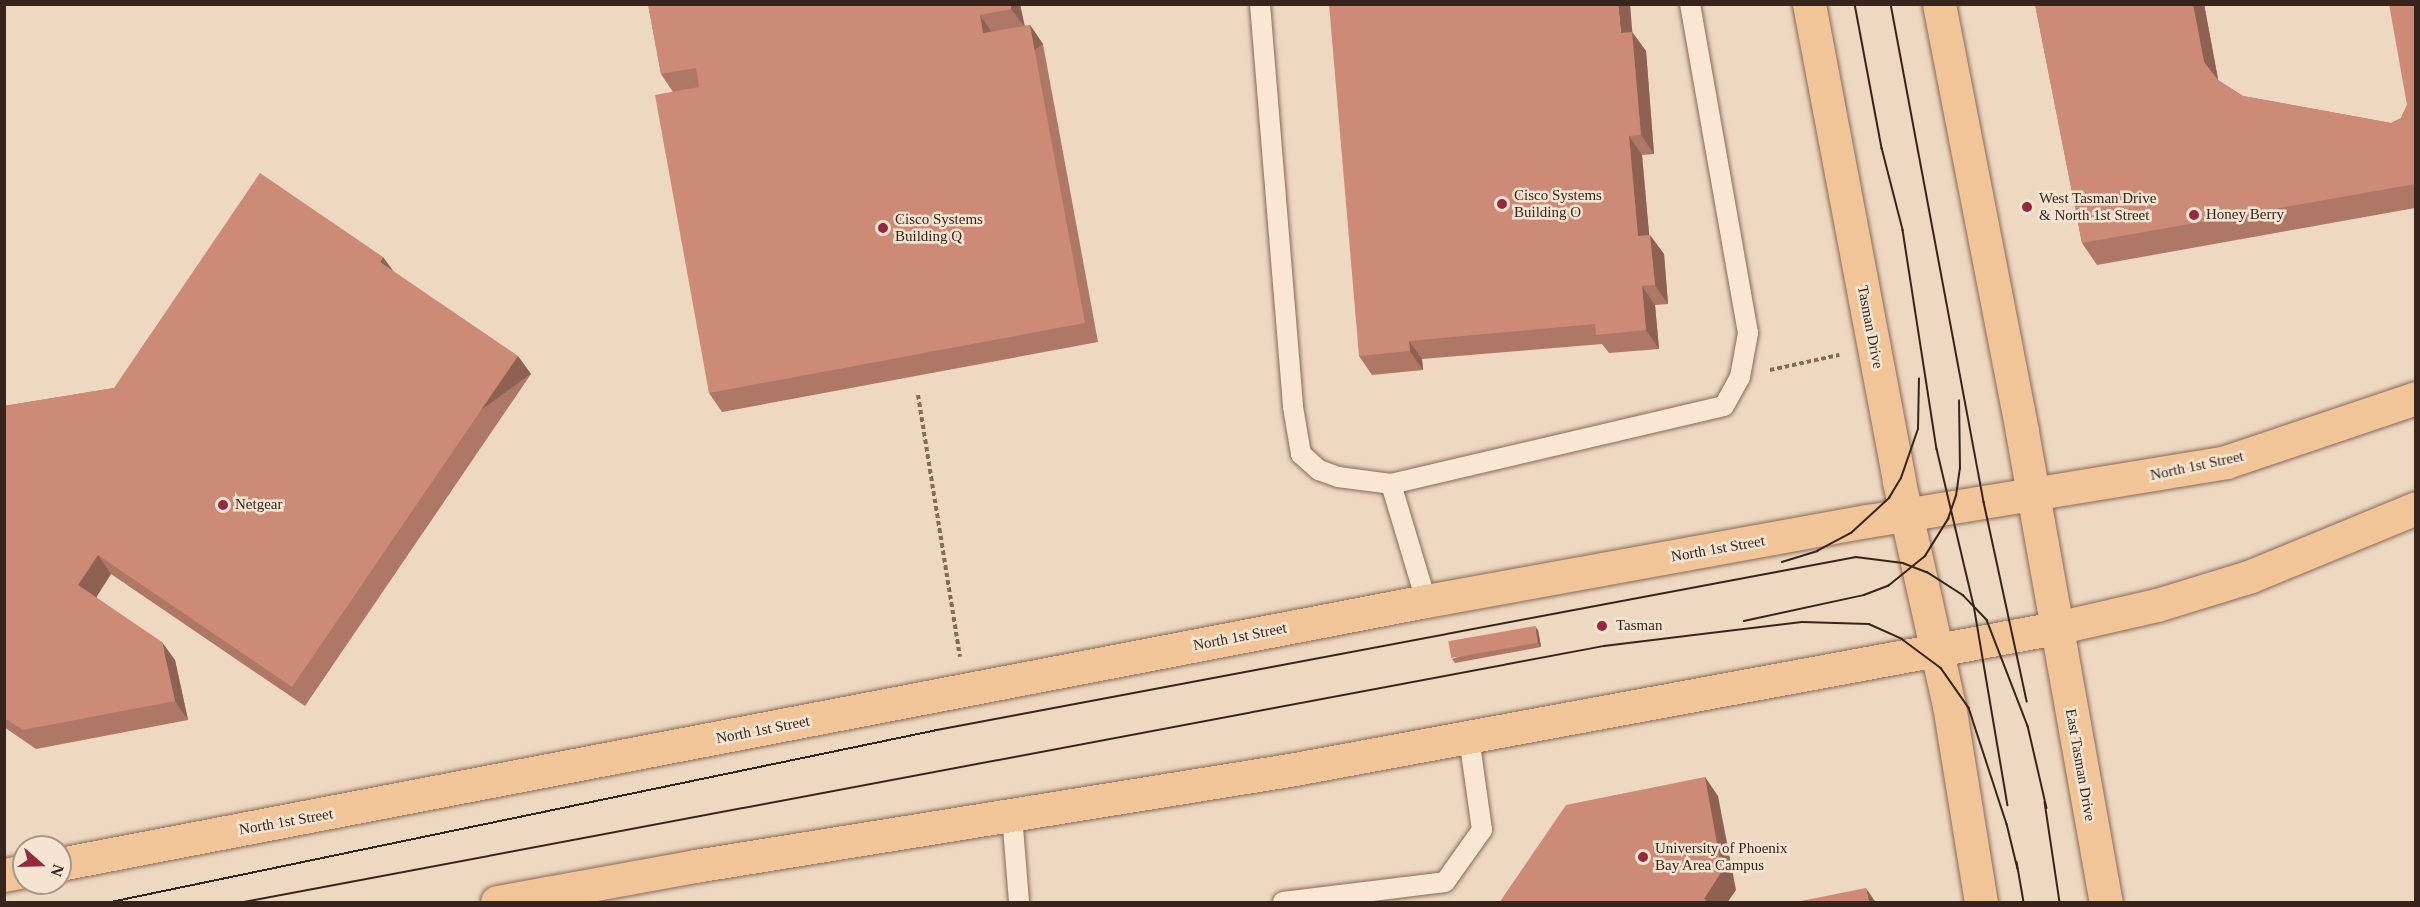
<!DOCTYPE html>
<style>
body{margin:0}
#map{position:relative;width:2420px;height:907px;overflow:hidden;background:#eed8c1;font-family:Georgia,serif}
div>[style]{position:absolute}
.path>*{height:4px;margin-top:-2px;transform-origin:0;background:repeating-linear-gradient(90deg,#876959 0 4.5px,transparent 0 7.5px)}
.roads{filter:drop-shadow(0 0 2px #876959) drop-shadow(0 0 2px #876959)}
.service>*{height:20px;margin:-10px;padding:0 10px;transform-origin:10px;border-radius:10px;background:#f9e7d4}
.primary>*{height:33px;margin:-16.5px;padding:0 16.5px;transform-origin:16.5px;border-radius:16.5px;background:#f2c599}
.tram>*{height:1.5px;margin:-0.75px;padding:0 0.75px;transform-origin:0.75px;border-radius:0.75px;background:#37251d}
.wall>*{inset:0;background:#af7766}
.shaded-wall>*{inset:0;background:#8f6153;transform-origin:0 0}
.building>*{inset:0;background:#cc8a77;transform-origin:0 0}
.dots>*{width:16px;height:16px;translate:-50% -50%;box-sizing:border-box;border:3px solid #f5e4d1;border-radius:50%}
span{translate:-50% -50%;white-space:nowrap;text-align:center;line-height:1.15;-webkit-text-stroke:5px #f5e4d1;paint-order:stroke}
.poi-label{font-size:15px;color:#37251d}
.left{translate:0 -50%;text-align:left}
.street-label{font-size:15px;color:#37251d}
.frame{position:absolute;inset:0;border:6px solid #37251d;pointer-events:none}
.north{position:absolute;left:12px;top:835px;width:60px;height:60px;box-sizing:border-box;background:#f5e4d1;border:2px solid #a99889;border-radius:50%;rotate:110deg;font-size:16px;font-weight:700;line-height:24px;text-align:center;color:#37251d}
.north::after{content:'';display:block;margin:auto;width:21px;height:27px;background:#96293f;clip-path:polygon(50% 0,100% 100%,50% 72%,0 100%)}
</style>
<div id="map">
<div class="path">
<i style="left:1770px;top:370px;width:71px;rotate:-12.3deg"></i>
<i style="left:918px;top:395px;width:265px;rotate:80.9deg"></i>
</div>
<div class="roads">
<div class="service">
<i style="left:1260px;top:4px;width:404px;rotate:85.3deg"></i>
<i style="left:1293px;top:407px;width:48px;rotate:80.3deg"></i>
<i style="left:1301px;top:454px;width:24px;rotate:42deg"></i>
<i style="left:1319px;top:470px;width:20px;rotate:20deg"></i>
<i style="left:1338px;top:477px;width:53px;rotate:7.5deg"></i>
<i style="left:1391px;top:484px;width:342px;rotate:-13.2deg"></i>
<i style="left:1724px;top:406px;width:33px;rotate:-61deg"></i>
<i style="left:1740px;top:377px;width:45px;rotate:-79.7deg"></i>
<i style="left:1748px;top:333px;width:334px;rotate:-100deg"></i>
<i style="left:1391px;top:484px;width:122px;rotate:73.3deg"></i>
<i style="left:1012px;top:815px;width:87px;rotate:85.4deg"></i>
<i style="left:1283px;top:902px;width:163px;rotate:-7deg"></i>
<i style="left:1445px;top:882px;width:64px;rotate:-54.6deg"></i>
<i style="left:1482px;top:830px;width:94px;rotate:-98deg"></i>
</div>
<div class="primary">
<i style="left:1809px;top:4px;width:486px;rotate:79.3deg"></i>
<i style="left:1899px;top:482px;width:229px;rotate:77.4deg"></i>
<i style="left:1949px;top:705px;width:200px;rotate:80.8deg"></i>
<i style="left:1939px;top:4px;width:436px;rotate:79deg"></i>
<i style="left:2022px;top:432px;width:477px;rotate:79.9deg"></i>
<i style="left:60px;top:864px;width:1391px;rotate:-10.9deg"></i>
<i style="left:1426px;top:601px;width:448px;rotate:-10.3deg"></i>
<i style="left:1867px;top:521px;width:364px;rotate:-9.3deg"></i>
<i style="left:2226px;top:462px;width:200px;rotate:-18.6deg"></i>
<i style="left:4px;top:875px;width:20px;rotate:-11deg"></i>
<i style="left:497px;top:902px;width:201px;rotate:-10.3deg"></i>
<i style="left:695px;top:866px;width:608px;rotate:-9.18deg"></i>
<i style="left:1295px;top:769px;width:774px;rotate:-10.5deg"></i>
<i style="left:2056px;top:628px;width:104px;rotate:-12.8deg"></i>
<i style="left:2157px;top:605px;width:98px;rotate:-17.1deg"></i>
<i style="left:2251px;top:576px;width:178px;rotate:-22.4deg"></i>
</div>
</div>
<div class="tram">
<i style="left:1855px;top:4px;width:147px;rotate:79.4deg"></i>
<i style="left:1882px;top:148px;width:85px;rotate:75.6deg"></i>
<i style="left:1903px;top:230px;width:222px;rotate:81.2deg"></i>
<i style="left:1937px;top:449px;width:160px;rotate:76.7deg"></i>
<i style="left:1974px;top:605px;width:203px;rotate:80.4deg"></i>
<i style="left:1891px;top:4px;width:507px;rotate:79.42deg"></i>
<i style="left:1984px;top:502px;width:204px;rotate:77.8deg"></i>
<i style="left:1782px;top:562px;width:37px;rotate:-17deg"></i>
<i style="left:1817px;top:551px;width:38px;rotate:-28deg"></i>
<i style="left:1851px;top:533px;width:52px;rotate:-42.6deg"></i>
<i style="left:1889px;top:498px;width:23px;rotate:-59deg"></i>
<i style="left:1901px;top:478px;width:52px;rotate:-70.9deg"></i>
<i style="left:1918px;top:429px;width:50px;rotate:-88.9deg"></i>
<i style="left:1744px;top:621px;width:123px;rotate:-12.2deg"></i>
<i style="left:1864px;top:595px;width:26px;rotate:-21deg"></i>
<i style="left:1888px;top:586px;width:48px;rotate:-39deg"></i>
<i style="left:1925px;top:556px;width:44px;rotate:-58.1deg"></i>
<i style="left:1948px;top:519px;width:24px;rotate:-71deg"></i>
<i style="left:1956px;top:496px;width:27px;rotate:-82deg"></i>
<i style="left:1960px;top:469px;width:68px;rotate:-90.8deg"></i>
<i style="left:2045px;top:802px;width:101px;rotate:81.5deg"></i>
<i style="left:2017px;top:862px;width:41px;rotate:80.1deg"></i>
<i style="left:111px;top:902px;width:844px;rotate:-11.76deg"></i>
<i style="left:937px;top:730px;width:935px;rotate:-10.66deg"></i>
<i style="left:1856px;top:557px;width:47px;rotate:7.3deg"></i>
<i style="left:1903px;top:563px;width:26px;rotate:21deg"></i>
<i style="left:1927px;top:572px;width:43px;rotate:32.6deg"></i>
<i style="left:1963px;top:595px;width:35px;rotate:46deg"></i>
<i style="left:1987px;top:620px;width:114px;rotate:68.9deg"></i>
<i style="left:2028px;top:726px;width:84px;rotate:77deg"></i>
<i style="left:244px;top:902px;width:1384px;rotate:-10.66deg"></i>
<i style="left:1604px;top:646px;width:199px;rotate:-6.9deg"></i>
<i style="left:1802px;top:622px;width:67px;rotate:1.7deg"></i>
<i style="left:1869px;top:624px;width:36px;rotate:24deg"></i>
<i style="left:1902px;top:639px;width:49px;rotate:36.6deg"></i>
<i style="left:1941px;top:668px;width:49px;rotate:55deg"></i>
<i style="left:1969px;top:708px;width:122px;rotate:71.9deg"></i>
<i style="left:2007px;top:824px;width:46px;rotate:76.3deg"></i>
</div>
<div class="wall">
<i style="clip-path:polygon(648px 4px,1020px 4px,1024px 26px,1030px 25px,1043px 44px,1098px 342px,722px 412px,709px 393px,673px 92px,661px 74px)"></i>
<i style="clip-path:polygon(2035px 4px,2204px 4px,2218px 80px,2243px 96px,2391px 123px,2401px 118px,2407px 105px,2415px 4px,2415px 208px,2097px 265px,2082px 243px)"></i>
<i style="clip-path:polygon(1632px 32px,1646px 51px,1654px 154px,1642px 155px,1649px 235px,1664px 254px,1668px 304px,1655px 305px,1659px 349px,1609px 353px,1602px 344px,1422px 359px,1423px 370px,1372px 375px,1359px 356px)"></i>
<i style="clip-path:polygon(393px 271px,531px 374px,305px 706px,111px 574px,96px 597px,175px 660px,188px 720px,36px 749px,4px 727px,4px 406px,114px 388px)"></i>
<i style="clip-path:polygon(1538px 630px,1541px 647px,1455px 663px,1452px 659px)"></i>
</div>
<div class="shaded-wall">
<i style="clip-path:polygon(1011px 4px,1020px 4px,1025px 27px,1011px 9px)"></i>
<i style="clip-path:polygon(1618px 4px,1630px 4px,1634px 52px,1621px 33px)"></i>
<i style="clip-path:polygon(2193px 4px,2204px 4px,2219px 84px,2204px 62px)"></i>
<i style="clip-path:polygon(980px 15px,993px 34px,983px 33px)"></i>
<i style="left:1030px;top:25px;width:23px;height:303px;rotate:56deg"></i>
<i style="clip-path:polygon(1632px 32px,1646px 51px,1654px 154px,1641px 135px)"></i>
<i style="clip-path:polygon(1629px 136px,1642px 155px,1651px 255px,1638px 236px)"></i>
<i style="clip-path:polygon(1650px 235px,1664px 254px,1668px 304px,1655px 285px)"></i>
<i style="clip-path:polygon(383px 257px,397px 276px,380px 262px)"></i>
<i style="clip-path:polygon(1642px 286px,1655px 305px,1659px 349px,1646px 330px)"></i>
<i style="clip-path:polygon(1409px 341px,1422px 359px,1423px 370px,1410px 351px)"></i>
<i style="left:518px;top:356px;width:22px;height:401px;rotate:54deg"></i>
<i style="clip-path:polygon(98px 555px,111px 574px,92px 604px,78px 585px)"></i>
<i style="clip-path:polygon(1535px 626px,1538px 630px,1541px 647px,1538px 643px)"></i>
<i style="clip-path:polygon(162px 642px,175px 660px,188px 720px,175px 701px)"></i>
<i style="clip-path:polygon(1705px 777px,1718px 796px,1736px 890px,1727px 903px,1706px 903px,1704px 899px)"></i>
<i style="clip-path:polygon(1866px 888px,1876px 903px,1869px 903px)"></i>
</div>
<div class="building">
<i style="clip-path:polygon(648px 4px,1011px 4px,1011px 9px,980px 15px,983px 33px,1030px 25px,1085px 323px,709px 393px,655px 95px,699px 87px,696px 68px,661px 74px)"></i>
<i style="clip-path:polygon(1329px 4px,1618px 4px,1621px 33px,1632px 32px,1641px 135px,1629px 136px,1638px 236px,1650px 235px,1655px 285px,1642px 286px,1646px 330px,1596px 335px,1595px 324px,1409px 341px,1410px 351px,1359px 356px)"></i>
<i style="clip-path:polygon(2035px 4px,2193px 4px,2204px 62px,2219px 81px,2243px 96px,2391px 123px,2401px 118px,2407px 105px,2389px 4px,2415px 4px,2415px 184px,2082px 243px)"></i>
<i style="clip-path:polygon(260px 173px,383px 257px,380px 262px,518px 356px,292px 687px,98px 555px,78px 585px,162px 642px,175px 701px,23px 730px,4px 718px,4px 406px,114px 388px)"></i>
<i style="left:1535px;top:626px;width:17px;height:88px;rotate:80deg"></i>
<i style="clip-path:polygon(1705px 777px,1722px 871px,1704px 899px,1709px 903px,1499px 903px,1566px 805px)"></i>
<i style="clip-path:polygon(1866px 888px,1869px 903px,1791px 903px)"></i>
</div>
<div class="dots">
<i style="left:1502px;top:204px;background:#96293f"></i>
<i style="left:2027px;top:207px;background:#96293f"></i>
<i style="left:2194px;top:215px;background:#96293f"></i>
<i style="left:883px;top:228px;background:#96293f"></i>
<i style="left:223px;top:505px;background:#96293f"></i>
<i style="left:1602px;top:626px;background:#96293f"></i>
<i style="left:1643px;top:857px;background:#96293f"></i>
</div>
<div class="poi-label">
<span class="left" style="left:1514px;top:204px">Cisco Systems<br>Building O</span>
<span class="left" style="left:2039px;top:207px">West Tasman Drive<br>&amp; North 1st Street</span>
<span class="left" style="left:2206px;top:215px">Honey Berry</span>
<span class="left" style="left:895px;top:228px">Cisco Systems<br>Building Q</span>
<span class="left" style="left:235px;top:505px">Netgear</span>
<span class="left" style="left:1616px;top:626px">Tasman</span>
<span class="left" style="left:1655px;top:857px">University of Phoenix<br>Bay Area Campus</span>
</div>
<div class="street-label">
<span style="left:1870px;top:327px;rotate:79deg">Tasman Drive</span>
<span style="left:2197px;top:466px;rotate:-12deg">North 1st Street</span>
<span style="left:1718px;top:549px;rotate:-10deg">North 1st Street</span>
<span style="left:1240px;top:637px;rotate:-11deg">North 1st Street</span>
<span style="left:763px;top:730px;rotate:-11deg">North 1st Street</span>
<span style="left:2080px;top:765px;rotate:80deg">East Tasman Drive</span>
<span style="left:286px;top:822px;rotate:-10deg">North 1st Street</span>
</div>
<div class="frame"></div>
<div class="north">N</div>
</div>
